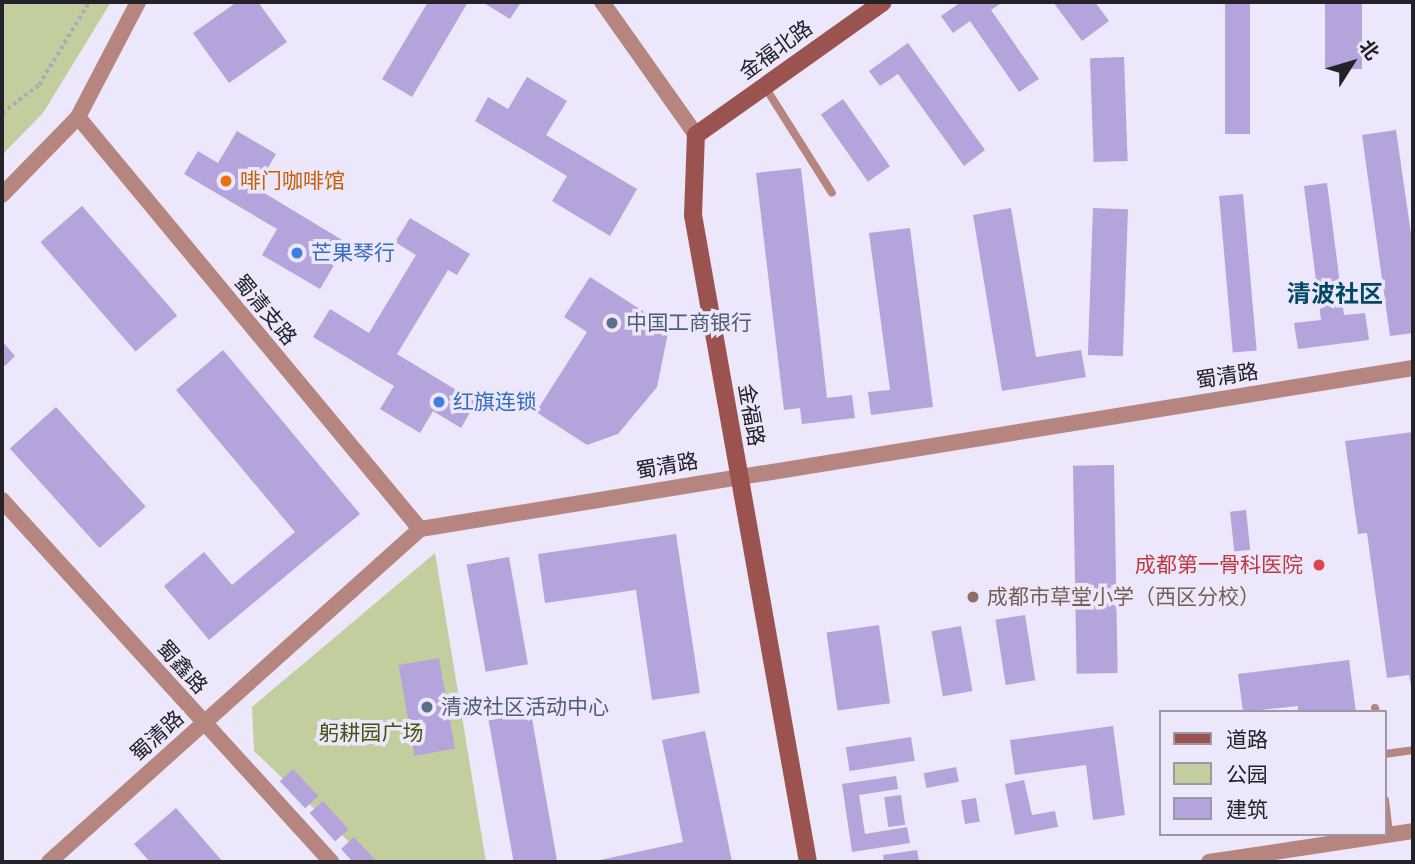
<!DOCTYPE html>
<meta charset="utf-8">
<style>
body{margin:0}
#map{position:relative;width:1415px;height:864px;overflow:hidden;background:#ece7fa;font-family:Jost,"Noto Sans SC",sans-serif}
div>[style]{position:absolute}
.green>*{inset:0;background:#c2ce9d}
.building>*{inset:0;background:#b4a4db;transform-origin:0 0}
.path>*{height:3.5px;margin-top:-1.75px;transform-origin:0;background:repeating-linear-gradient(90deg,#ada9b8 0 3.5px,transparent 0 7px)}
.lane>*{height:8px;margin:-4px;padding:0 4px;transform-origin:4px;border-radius:4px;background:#b78580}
.street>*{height:16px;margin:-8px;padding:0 8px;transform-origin:8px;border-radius:8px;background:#b78580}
.secondary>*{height:18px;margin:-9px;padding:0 9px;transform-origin:9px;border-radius:9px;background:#9a534e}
.dots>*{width:19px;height:19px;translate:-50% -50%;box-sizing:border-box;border:4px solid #ece7fa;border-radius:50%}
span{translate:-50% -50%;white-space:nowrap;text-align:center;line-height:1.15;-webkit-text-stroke:7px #ece7fa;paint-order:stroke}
.street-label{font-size:21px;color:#242229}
.food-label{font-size:21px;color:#c56008}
.left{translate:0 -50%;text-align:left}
.shop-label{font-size:21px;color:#366cbe}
.service-label{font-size:21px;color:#4e5e75}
.health-label{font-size:21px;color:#be3a42}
.right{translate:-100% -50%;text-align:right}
.education-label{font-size:21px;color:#785e54}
.park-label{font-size:21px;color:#475212}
.quarter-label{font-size:24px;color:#004866;font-weight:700}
.frame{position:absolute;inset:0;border:4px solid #242229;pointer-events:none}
.legend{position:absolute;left:1159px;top:710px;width:228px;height:126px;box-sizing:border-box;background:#ece7fa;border:2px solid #9c98a6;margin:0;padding:9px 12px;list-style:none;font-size:21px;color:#242229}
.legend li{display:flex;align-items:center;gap:14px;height:35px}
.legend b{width:35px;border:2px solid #9c98a6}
.north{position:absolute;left:1317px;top:28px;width:70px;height:70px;-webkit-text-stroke:5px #ece7fa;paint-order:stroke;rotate:53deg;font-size:19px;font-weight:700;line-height:28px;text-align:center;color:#242229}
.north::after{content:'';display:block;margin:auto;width:24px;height:32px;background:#242229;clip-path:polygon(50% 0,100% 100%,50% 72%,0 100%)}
</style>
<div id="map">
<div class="green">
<i style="clip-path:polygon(2px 2px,111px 2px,43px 113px,2px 155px)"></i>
<i style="clip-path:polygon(435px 553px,486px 862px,370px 862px,254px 751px,252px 707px)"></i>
</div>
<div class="building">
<i style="clip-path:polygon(237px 2px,258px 2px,287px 42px,229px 83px,193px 33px)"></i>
<i style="clip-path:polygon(428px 2px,468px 2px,412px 97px,382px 79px)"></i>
<i style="clip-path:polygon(482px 2px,521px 2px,510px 19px)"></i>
<i style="clip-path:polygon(961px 2px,1003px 2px,991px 10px,1039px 79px,1019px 92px,970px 21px,953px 33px,941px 16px)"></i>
<i style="clip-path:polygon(1053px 2px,1095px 2px,1109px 21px,1082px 41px)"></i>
<i style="left:1225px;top:2px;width:25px;height:132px"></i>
<i style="left:1325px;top:2px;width:37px;height:67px"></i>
<i style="clip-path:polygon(908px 43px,985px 150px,964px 166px,898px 74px,880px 86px,869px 71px)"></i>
<i style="left:1124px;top:57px;width:104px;height:34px;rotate:88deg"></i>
<i style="clip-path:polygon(527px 77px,567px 101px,546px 135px,637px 189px,610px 236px,552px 201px,567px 176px,475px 121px,488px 97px,508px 109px)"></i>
<i style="left:843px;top:99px;width:82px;height:27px;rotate:55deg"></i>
<i style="clip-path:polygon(1396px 130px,1413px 248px,1413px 333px,1390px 336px,1362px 135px)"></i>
<i style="clip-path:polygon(237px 131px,276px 154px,256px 188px,347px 243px,320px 289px,262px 255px,277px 229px,184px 174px,198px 151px,218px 163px)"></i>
<i style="clip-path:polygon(801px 168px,827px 398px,852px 395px,855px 418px,802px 424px,800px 408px,784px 410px,756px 173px)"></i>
<i style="clip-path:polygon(1327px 183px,1344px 315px,1365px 313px,1369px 340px,1298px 349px,1294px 323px,1321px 320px,1304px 186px)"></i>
<i style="left:1243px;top:194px;width:157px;height:24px;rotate:85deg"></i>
<i style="left:82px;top:206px;width:145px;height:55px;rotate:49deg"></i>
<i style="clip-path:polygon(1011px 208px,1036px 357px,1081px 350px,1086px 377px,1002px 391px,973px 215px)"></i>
<i style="left:1093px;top:208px;width:35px;height:147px;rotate:2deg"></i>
<i style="clip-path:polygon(410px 218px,470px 254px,457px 275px,448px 270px,397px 354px,476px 402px,461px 428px,433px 411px,420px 433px,380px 409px,394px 386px,313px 337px,330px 309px,369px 333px,416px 255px,395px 242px)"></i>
<i style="clip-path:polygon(910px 228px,933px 407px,871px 415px,868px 392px,890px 390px,869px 233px)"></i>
<i style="clip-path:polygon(590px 277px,669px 328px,657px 387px,618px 434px,587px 445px,536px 412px,587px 332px,564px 317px)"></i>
<i style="clip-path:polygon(2px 341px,15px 356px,5px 366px,2px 363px)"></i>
<i style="clip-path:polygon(223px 350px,360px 514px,209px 640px,164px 586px,204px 552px,232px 585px,295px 532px,176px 390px)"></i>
<i style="left:56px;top:407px;width:134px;height:62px;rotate:48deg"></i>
<i style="clip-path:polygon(1413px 432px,1413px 691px,1412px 691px,1409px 675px,1387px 678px,1367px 533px,1358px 534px,1345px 441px)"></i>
<i style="left:1114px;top:465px;width:208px;height:41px;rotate:89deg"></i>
<i style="left:1246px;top:510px;width:40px;height:16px;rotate:84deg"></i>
<i style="clip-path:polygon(676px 534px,700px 693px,652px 700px,636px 590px,545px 603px,538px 554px)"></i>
<i style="left:509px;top:557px;width:109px;height:43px;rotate:80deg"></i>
<i style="left:1025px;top:615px;width:66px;height:30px;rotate:81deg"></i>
<i style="left:879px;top:625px;width:79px;height:53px;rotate:82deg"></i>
<i style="left:961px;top:626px;width:66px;height:30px;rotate:80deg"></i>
<i style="left:439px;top:658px;width:92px;height:41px;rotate:80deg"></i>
<i style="clip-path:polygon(1349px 660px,1356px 712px,1298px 712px,1298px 706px,1243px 712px,1238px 674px)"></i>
<i style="left:531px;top:713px;width:151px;height:43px;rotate:80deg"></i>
<i style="clip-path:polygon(1113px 726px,1125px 815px,1093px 820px,1086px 765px,1015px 775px,1010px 740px)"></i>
<i style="clip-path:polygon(705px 731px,732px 862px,591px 862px,683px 842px,662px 740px)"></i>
<i style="left:911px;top:737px;width:24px;height:66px;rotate:81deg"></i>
<i style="left:956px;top:767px;width:15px;height:33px;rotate:79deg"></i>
<i style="left:293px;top:769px;width:37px;height:18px;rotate:47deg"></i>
<i style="clip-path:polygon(896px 776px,898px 789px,859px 795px,865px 834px,907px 827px,910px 843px,852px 852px,842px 784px)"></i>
<i style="clip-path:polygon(1024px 780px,1032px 815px,1055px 811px,1058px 827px,1015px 835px,1005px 784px)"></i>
<i style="left:901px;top:795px;width:30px;height:17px;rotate:82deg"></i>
<i style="left:976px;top:798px;width:24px;height:15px;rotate:81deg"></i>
<i style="left:323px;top:801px;width:38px;height:18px;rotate:48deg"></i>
<i style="clip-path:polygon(176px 808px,223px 862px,150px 862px,134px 844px)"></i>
<i style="clip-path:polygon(354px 837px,377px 862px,353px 862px,341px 849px)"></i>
<i style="clip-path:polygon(917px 850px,919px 861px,884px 862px,883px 855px)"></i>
</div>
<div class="path">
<i style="left:2px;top:113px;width:46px;rotate:-37.1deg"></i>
<i style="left:39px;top:85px;width:97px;rotate:-58.9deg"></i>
</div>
<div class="lane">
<i style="left:765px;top:87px;width:125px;rotate:57.7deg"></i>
<i style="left:1375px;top:708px;width:4px;rotate:76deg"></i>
<i style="left:1385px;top:754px;width:28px;rotate:-8deg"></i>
<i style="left:1385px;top:800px;width:34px;rotate:83deg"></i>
</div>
<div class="street">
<i style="left:602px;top:2px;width:163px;rotate:54.7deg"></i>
<i style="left:78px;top:117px;width:535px;rotate:50.3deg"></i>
<i style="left:2px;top:195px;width:109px;rotate:-45.7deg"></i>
<i style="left:78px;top:117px;width:130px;rotate:-62.4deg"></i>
<i style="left:2px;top:500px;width:489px;rotate:47.7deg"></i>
<i style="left:49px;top:862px;width:499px;rotate:-41.9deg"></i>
<i style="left:420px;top:529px;width:1006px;rotate:-9.21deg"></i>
<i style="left:1209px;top:862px;width:206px;rotate:-8.6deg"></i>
</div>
<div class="secondary">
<i style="left:808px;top:862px;width:657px;rotate:-100.08deg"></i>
<i style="left:693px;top:215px;width:80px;rotate:-87.9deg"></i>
<i style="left:696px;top:135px;width:229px;rotate:-35.4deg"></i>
</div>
<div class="dots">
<i style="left:226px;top:181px;background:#e8710a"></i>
<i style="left:297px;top:253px;background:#3f7fe0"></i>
<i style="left:612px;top:323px;background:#5c6f8a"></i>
<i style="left:439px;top:402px;background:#3f7fe0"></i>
<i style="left:1319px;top:565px;background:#e0444e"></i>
<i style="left:973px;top:597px;background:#8d6e63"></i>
<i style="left:427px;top:707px;background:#5c6f8a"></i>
</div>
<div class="street-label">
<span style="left:776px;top:50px;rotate:-36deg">金福北路</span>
<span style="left:265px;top:310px;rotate:50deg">蜀清支路</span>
<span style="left:1227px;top:376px;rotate:-9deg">蜀清路</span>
<span style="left:751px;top:415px;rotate:80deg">金福路</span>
<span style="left:667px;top:466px;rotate:-10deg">蜀清路</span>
<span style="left:182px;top:667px;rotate:48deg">蜀鑫路</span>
<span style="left:157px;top:736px;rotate:-42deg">蜀清路</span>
</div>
<div class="food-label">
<span class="left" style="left:240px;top:181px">啡门咖啡馆</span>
</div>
<div class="shop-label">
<span class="left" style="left:311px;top:253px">芒果琴行</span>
<span class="left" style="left:453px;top:402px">红旗连锁</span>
</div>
<div class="service-label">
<span class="left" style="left:626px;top:323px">中国工商银行</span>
<span class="left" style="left:441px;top:707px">清波社区活动中心</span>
</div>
<div class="health-label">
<span class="right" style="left:1303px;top:565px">成都第一骨科医院</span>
</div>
<div class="education-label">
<span class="left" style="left:987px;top:597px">成都市草堂小学（西区分校）</span>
</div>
<div class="park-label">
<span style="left:371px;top:733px">躬耕园广场</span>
</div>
<div class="quarter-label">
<span style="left:1335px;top:294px">清波社区</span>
</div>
<div class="frame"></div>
<ul class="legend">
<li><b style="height:9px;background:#9a534e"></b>道路</li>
<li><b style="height:19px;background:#c2ce9d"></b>公园</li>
<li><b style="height:19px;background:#b4a4db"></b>建筑</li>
</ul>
<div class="north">北</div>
</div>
